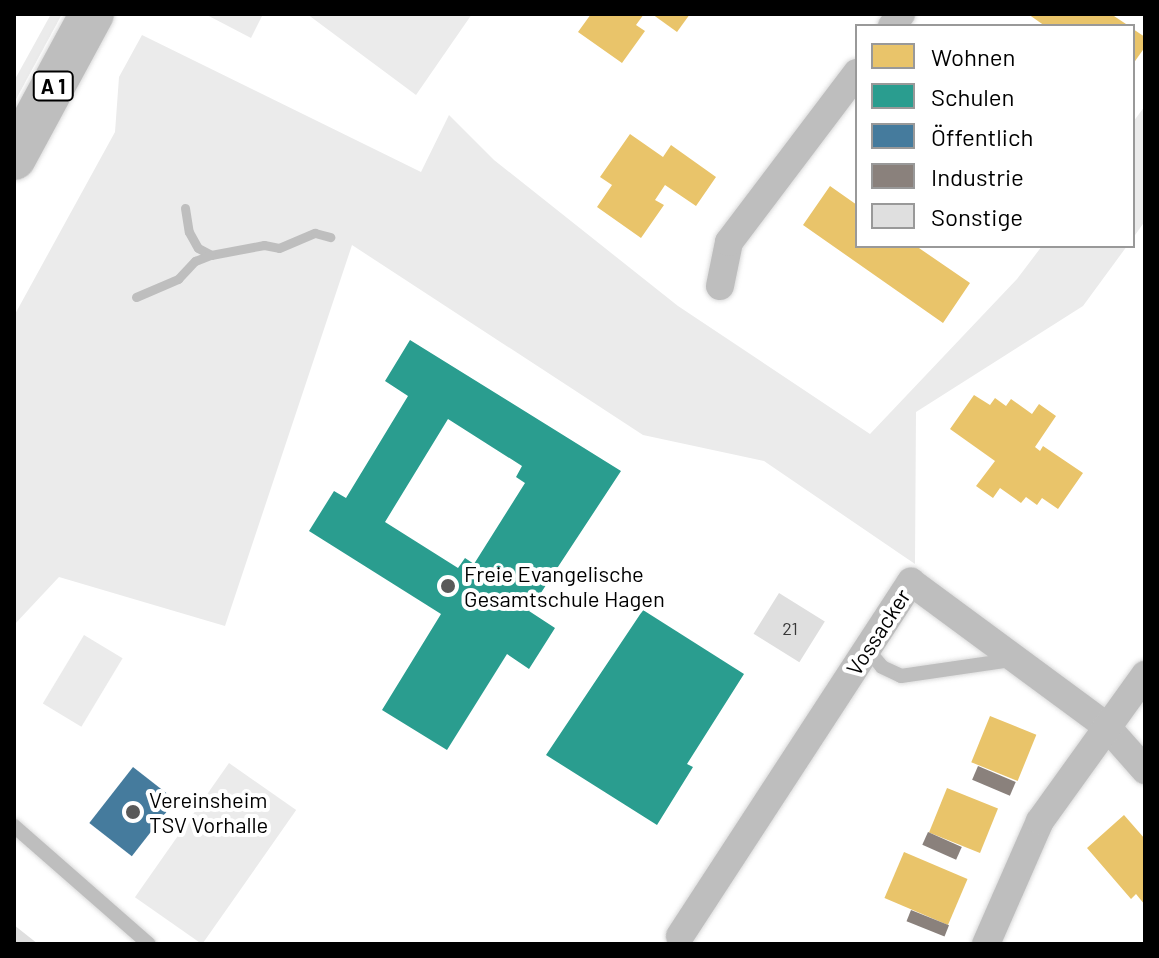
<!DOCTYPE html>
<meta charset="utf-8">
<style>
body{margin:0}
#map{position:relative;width:1159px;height:958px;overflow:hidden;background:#fff;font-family:Barlow,sans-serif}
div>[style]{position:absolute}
.green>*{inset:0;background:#ebebeb;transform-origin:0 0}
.homes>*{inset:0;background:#e9c46a;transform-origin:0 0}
.schools>*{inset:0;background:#2a9d8f}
.public>*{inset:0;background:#457b9d;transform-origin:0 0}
.industry>*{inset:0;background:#8a817c;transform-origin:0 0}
.stream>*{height:9px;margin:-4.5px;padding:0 4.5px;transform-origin:4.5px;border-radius:4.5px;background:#bebebe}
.building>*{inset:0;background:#dfdfdf;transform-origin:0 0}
.roads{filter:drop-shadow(0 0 2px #dbdbdb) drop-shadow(0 0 2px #dbdbdb)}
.lane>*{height:14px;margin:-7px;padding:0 7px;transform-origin:7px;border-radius:7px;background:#bebebe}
.street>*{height:28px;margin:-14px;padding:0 14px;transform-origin:14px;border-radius:14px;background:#bebebe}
.highway>*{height:44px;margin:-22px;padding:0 22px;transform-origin:22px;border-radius:22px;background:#bebebe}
.dots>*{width:22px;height:22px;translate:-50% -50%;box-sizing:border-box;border:4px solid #fff;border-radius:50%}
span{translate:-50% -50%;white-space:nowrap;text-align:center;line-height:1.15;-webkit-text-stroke:8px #fff;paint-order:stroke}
.number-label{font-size:18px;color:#383838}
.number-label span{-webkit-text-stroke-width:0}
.shield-label span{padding:2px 6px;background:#fff;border:2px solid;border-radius:6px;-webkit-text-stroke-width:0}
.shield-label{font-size:20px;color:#000;font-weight:700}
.poi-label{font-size:22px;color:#000}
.left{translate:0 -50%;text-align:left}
.street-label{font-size:22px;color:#000}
.frame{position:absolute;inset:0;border:16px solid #000;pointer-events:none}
.legend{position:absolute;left:855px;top:24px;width:280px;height:224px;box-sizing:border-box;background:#fff;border:2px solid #999;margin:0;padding:10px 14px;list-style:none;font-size:24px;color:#000}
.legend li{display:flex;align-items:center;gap:16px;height:40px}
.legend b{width:40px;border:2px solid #999}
</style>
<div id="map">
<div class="green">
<i style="clip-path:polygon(51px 14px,62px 14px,14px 103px,14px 81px)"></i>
<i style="clip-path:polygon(205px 14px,263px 14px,251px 38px)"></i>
<i style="clip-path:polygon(307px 14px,472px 14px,416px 95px)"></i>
<i style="clip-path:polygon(142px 35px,421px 172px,449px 115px,494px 160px,678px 306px,870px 434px,1017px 279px,1042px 246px,1127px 246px,1083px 306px,916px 412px,915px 564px,764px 461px,643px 435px,352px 245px,225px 626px,59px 577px,14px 625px,14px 316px,115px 132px,119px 77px)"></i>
<i style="clip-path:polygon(1145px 106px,1145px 221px,1133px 238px,1133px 122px)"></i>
<i style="left:84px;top:635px;width:45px;height:80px;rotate:31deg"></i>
<i style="left:229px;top:763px;width:82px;height:164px;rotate:35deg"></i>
</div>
<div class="homes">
<i style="clip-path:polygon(591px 14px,644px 14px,636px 25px,645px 31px,622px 63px,578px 32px)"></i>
<i style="clip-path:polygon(652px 14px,690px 14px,677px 32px)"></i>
<i style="clip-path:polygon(1028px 14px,1111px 14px,1129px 26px,1045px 26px)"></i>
<i style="clip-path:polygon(1133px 29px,1145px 37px,1145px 47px,1133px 64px)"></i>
<i style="clip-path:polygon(630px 134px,663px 157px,671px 145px,716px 177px,696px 206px,665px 185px,655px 200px,664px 205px,641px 238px,597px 207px,612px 185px,600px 177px)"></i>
<i style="clip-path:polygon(830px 186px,857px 205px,857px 246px,916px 246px,970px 283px,943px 323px,803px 225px)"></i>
<i style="clip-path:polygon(974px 395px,990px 405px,995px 398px,1006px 406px,1011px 399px,1032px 414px,1039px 404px,1056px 416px,1035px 447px,1040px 451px,1043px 446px,1083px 473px,1058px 509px,1042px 498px,1037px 505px,1026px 497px,1021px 503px,1000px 488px,993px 498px,976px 486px,995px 461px,950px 429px)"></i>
<i style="left:990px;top:716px;width:50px;height:50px;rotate:22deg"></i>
<i style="left:947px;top:788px;width:55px;height:48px;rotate:22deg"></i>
<i style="clip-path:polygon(1124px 815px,1145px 839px,1145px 905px,1136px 894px,1131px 899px,1087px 848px)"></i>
<i style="left:904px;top:852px;width:69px;height:50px;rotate:23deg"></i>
</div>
<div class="schools">
<i style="clip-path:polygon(evenodd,410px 340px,621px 471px,529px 611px,555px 628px,529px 669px,507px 654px,447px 750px,382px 710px,441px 614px,309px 531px,334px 491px,346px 498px,408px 396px,385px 381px,410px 340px,448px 419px,522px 466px,516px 477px,525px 483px,474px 564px,465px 558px,458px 568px,385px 522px,448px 419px)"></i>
<i style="clip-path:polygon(643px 610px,744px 674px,687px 764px,693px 767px,657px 825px,546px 755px)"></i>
</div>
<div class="public">
<i style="left:133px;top:767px;width:54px;height:71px;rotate:38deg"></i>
</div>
<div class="industry">
<i style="left:978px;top:766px;width:41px;height:15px;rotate:23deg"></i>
<i style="left:928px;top:832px;width:37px;height:14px;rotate:24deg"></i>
<i style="left:911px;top:910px;width:41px;height:12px;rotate:22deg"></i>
</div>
<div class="stream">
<i style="left:185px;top:208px;width:24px;rotate:81deg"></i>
<i style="left:189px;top:232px;width:18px;rotate:61deg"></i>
<i style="left:198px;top:248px;width:15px;rotate:28deg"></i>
<i style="left:211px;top:255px;width:54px;rotate:-10.7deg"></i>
<i style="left:264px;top:245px;width:15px;rotate:11deg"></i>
<i style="left:279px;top:248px;width:39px;rotate:-23deg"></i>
<i style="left:315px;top:233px;width:16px;rotate:15deg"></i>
<i style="left:136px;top:297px;width:46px;rotate:-23.2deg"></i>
<i style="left:178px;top:279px;width:25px;rotate:-47deg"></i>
<i style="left:195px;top:261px;width:17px;rotate:-21deg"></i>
</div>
<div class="building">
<i style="left:779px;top:593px;width:54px;height:48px;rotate:32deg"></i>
<i style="clip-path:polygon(14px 925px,38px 944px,14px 944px)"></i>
</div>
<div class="roads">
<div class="lane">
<i style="left:867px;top:649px;width:23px;rotate:50deg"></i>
<i style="left:882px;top:667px;width:21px;rotate:25deg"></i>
<i style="left:901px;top:676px;width:111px;rotate:-8.3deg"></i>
<i style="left:14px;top:826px;width:179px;rotate:41.2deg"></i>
</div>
<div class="street">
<i style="left:892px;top:26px;width:15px;rotate:-53deg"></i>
<i style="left:720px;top:286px;width:45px;rotate:-78.4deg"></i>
<i style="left:729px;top:242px;width:212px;rotate:-52.9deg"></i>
<i style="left:680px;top:936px;width:423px;rotate:-56.9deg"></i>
<i style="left:911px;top:582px;width:242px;rotate:36.4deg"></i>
<i style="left:1106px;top:726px;width:59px;rotate:48.4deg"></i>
<i style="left:986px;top:944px;width:134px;rotate:-66.3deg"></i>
<i style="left:1040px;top:821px;width:180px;rotate:-54.3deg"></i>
</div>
<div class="highway">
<i style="left:14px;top:158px;width:164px;rotate:-61.6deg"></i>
</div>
</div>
<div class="dots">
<i style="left:448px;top:586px;background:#595959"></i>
<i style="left:133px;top:812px;background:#595959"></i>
</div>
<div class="number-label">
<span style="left:790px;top:628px">21</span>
</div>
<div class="shield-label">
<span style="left:53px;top:86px">A 1</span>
</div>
<div class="poi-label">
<span class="left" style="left:464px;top:586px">Freie Evangelische<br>Gesamtschule Hagen</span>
<span class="left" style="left:149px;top:812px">Vereinsheim<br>TSV Vorhalle</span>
</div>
<div class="street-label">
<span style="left:878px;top:632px;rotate:-57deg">Vossacker</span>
</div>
<div class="frame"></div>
<ul class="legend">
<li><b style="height:22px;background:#e9c46a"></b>Wohnen</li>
<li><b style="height:22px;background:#2a9d8f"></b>Schulen</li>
<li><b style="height:22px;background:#457b9d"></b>Öffentlich</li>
<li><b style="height:22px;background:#8a817c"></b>Industrie</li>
<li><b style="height:22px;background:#dfdfdf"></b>Sonstige</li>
</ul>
</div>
